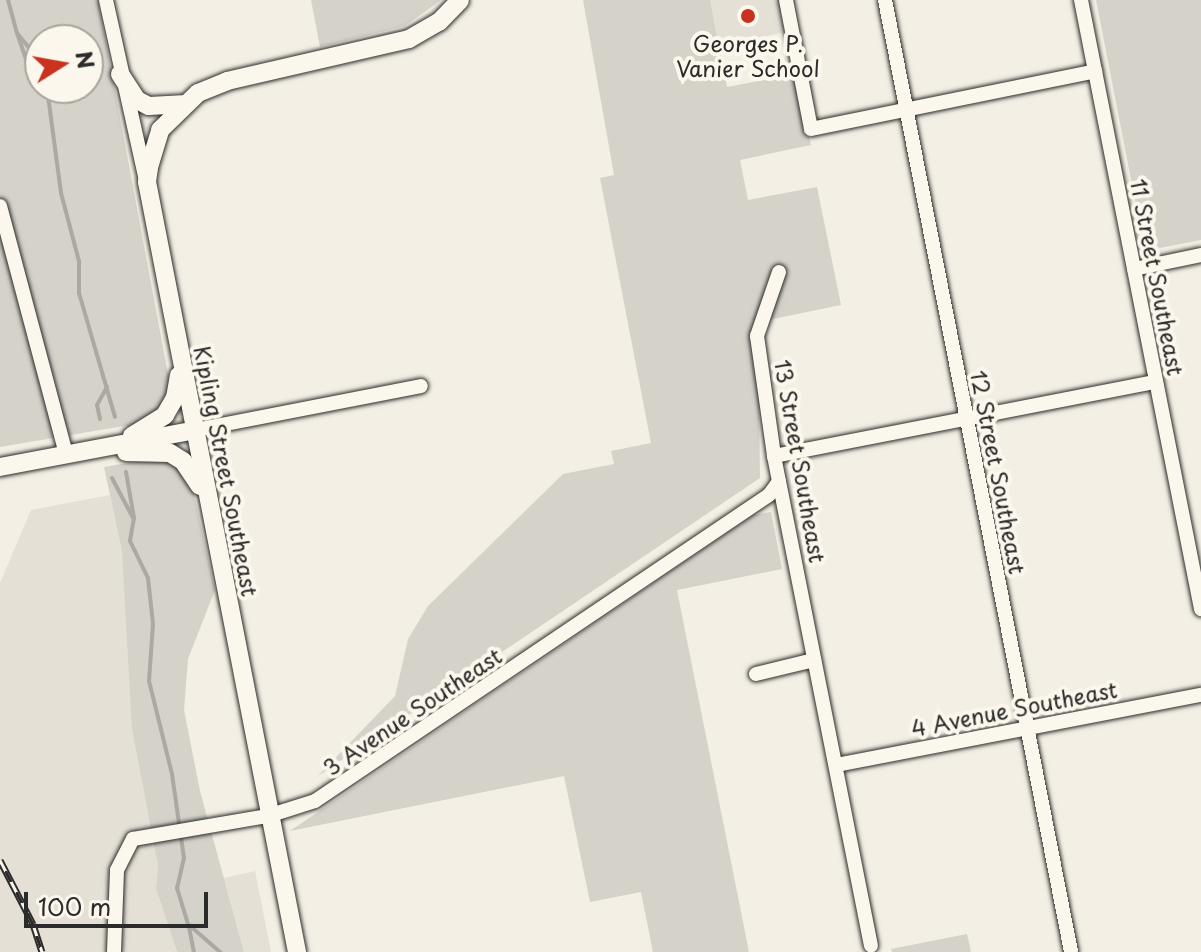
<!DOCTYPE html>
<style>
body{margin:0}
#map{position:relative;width:1201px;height:952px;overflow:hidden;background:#f3efe4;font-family:"Playpen Sans",sans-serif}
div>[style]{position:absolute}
.built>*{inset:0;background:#e4e0d6}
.green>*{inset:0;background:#d5d2c9}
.stream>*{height:4px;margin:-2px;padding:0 2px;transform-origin:2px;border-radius:2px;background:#aca9a2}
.roads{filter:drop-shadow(0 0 2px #2b2b2b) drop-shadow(0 0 2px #2b2b2b)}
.minor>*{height:14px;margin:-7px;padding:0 7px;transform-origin:7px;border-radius:7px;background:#fbf7ec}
.tertiary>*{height:18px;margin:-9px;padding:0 9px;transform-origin:9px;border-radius:9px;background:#fbf7ec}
.rail>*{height:7px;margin-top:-3.5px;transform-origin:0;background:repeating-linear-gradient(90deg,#fbf7ec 0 12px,#2b2b2b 0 24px);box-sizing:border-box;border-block:2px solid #2b2b2b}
.dots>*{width:22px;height:22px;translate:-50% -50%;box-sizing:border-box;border:4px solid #fbf7ec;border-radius:50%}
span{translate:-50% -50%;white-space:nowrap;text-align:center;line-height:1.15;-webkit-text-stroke:8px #fbf7ec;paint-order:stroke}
.poi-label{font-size:22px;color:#2b2b2b}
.street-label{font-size:22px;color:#2b2b2b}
.north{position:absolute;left:24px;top:24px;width:80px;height:80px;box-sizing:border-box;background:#fbf7ec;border:2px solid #a8a59f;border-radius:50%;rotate:79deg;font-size:22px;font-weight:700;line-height:32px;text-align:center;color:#2b2b2b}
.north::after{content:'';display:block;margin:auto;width:28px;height:36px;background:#c8321e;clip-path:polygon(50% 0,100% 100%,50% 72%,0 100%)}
.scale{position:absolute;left:24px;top:892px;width:184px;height:36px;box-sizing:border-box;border:4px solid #2b2b2b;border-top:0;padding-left:10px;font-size:24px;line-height:28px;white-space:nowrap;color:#2b2b2b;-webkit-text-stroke:6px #fbf7ec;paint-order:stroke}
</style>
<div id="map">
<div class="built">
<i style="clip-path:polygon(710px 0,781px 0,787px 32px,719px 45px)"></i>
<i style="clip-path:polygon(110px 495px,122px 551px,158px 865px,156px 889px,177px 952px,0 952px,0 583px,31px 510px)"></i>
<i style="clip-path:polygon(255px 871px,271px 952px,244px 952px,224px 878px)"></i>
</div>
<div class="green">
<i style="clip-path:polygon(evenodd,0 0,98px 0,170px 385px,159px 410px,136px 424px,0 447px,0 0,40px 40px,88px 40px,88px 88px,40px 88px,40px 40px)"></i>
<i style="clip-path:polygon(311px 0,441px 0,405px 26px,320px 47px)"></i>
<i style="clip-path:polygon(583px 0,710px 0,727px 87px,796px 74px,811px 145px,740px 160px,748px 200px,817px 187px,841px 305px,758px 322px,760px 478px,318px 776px,395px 696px,408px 639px,428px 606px,563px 474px,614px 464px,611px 451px,651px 443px,600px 178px,614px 175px)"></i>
<i style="clip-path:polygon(1096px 0,1201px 0,1201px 240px,1145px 251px)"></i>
<i style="clip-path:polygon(162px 457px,176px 464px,193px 490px,215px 590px,188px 659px,184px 710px,200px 791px,244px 952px,177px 952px,156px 889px,158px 865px,132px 729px,122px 551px,104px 467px)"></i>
<i style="clip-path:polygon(771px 512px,782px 569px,677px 590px,749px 952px,653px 952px,641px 892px,590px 902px,564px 776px,290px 831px,753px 515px)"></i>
<i style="clip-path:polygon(967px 934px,971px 952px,892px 952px,891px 949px)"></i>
</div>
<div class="stream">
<i style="left:8px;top:0;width:34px;rotate:75deg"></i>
<i style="left:17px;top:33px;width:36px;rotate:51deg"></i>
<i style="left:17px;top:33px;width:39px;rotate:71deg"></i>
<i style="left:30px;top:70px;width:28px;rotate:52deg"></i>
<i style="left:47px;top:88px;width:106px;rotate:82.4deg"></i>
<i style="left:61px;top:193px;width:70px;rotate:75.2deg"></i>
<i style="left:79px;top:261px;width:32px;rotate:90deg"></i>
<i style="left:79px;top:293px;width:129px;rotate:73.8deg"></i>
<i style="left:100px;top:419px;width:14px;rotate:-102deg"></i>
<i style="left:97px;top:405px;width:21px;rotate:-61deg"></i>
<i style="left:126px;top:472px;width:47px;rotate:80.1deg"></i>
<i style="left:134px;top:518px;width:23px;rotate:100deg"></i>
<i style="left:130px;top:541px;width:41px;rotate:64.1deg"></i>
<i style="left:148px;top:578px;width:46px;rotate:83.8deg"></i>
<i style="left:153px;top:624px;width:57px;rotate:94deg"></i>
<i style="left:149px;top:681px;width:96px;rotate:76.1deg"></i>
<i style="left:172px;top:774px;width:85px;rotate:81.9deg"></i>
<i style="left:184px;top:858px;width:31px;rotate:103deg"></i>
<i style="left:177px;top:888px;width:38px;rotate:73deg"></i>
<i style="left:188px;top:924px;width:43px;rotate:41.2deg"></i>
<i style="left:112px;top:478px;width:45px;rotate:62.3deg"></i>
<i style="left:189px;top:927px;width:25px;rotate:79deg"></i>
</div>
<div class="roads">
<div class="minor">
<i style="left:106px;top:0;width:184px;rotate:77.5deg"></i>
<i style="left:786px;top:0;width:131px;rotate:79deg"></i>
<i style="left:811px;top:129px;width:290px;rotate:-11.5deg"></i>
<i style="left:885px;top:0;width:970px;rotate:78.94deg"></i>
<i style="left:1081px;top:0;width:621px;rotate:78.85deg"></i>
<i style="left:0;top:206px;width:257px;rotate:75.1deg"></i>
<i style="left:1134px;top:269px;width:68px;rotate:-11.8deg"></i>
<i style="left:779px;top:272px;width:68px;rotate:109deg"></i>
<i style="left:757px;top:336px;width:121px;rotate:81.9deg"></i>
<i style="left:774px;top:456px;width:499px;rotate:78.8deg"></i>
<i style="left:195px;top:430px;width:230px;rotate:-11deg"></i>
<i style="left:774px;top:456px;width:389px;rotate:-11deg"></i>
<i style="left:756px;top:674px;width:60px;rotate:-13.6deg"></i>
<i style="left:836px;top:765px;width:372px;rotate:-10.9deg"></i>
<i style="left:114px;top:952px;width:82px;rotate:-87.9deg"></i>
<i style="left:117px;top:870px;width:35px;rotate:-63deg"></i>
<i style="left:133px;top:839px;width:137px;rotate:-9.7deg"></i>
<i style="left:268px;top:816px;width:49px;rotate:-17.7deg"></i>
<i style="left:315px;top:801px;width:547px;rotate:-33.98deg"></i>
<i style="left:769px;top:495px;width:17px;rotate:-54deg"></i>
</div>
<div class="tertiary">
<i style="left:120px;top:74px;width:31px;rotate:57deg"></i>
<i style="left:137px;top:100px;width:13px;rotate:27deg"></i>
<i style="left:149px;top:106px;width:33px;rotate:-3deg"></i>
<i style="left:132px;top:436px;width:39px;rotate:-32deg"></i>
<i style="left:165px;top:415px;width:20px;rotate:-60deg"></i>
<i style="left:175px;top:398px;width:23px;rotate:-80deg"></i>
<i style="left:126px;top:452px;width:44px;rotate:1.3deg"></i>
<i style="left:170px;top:453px;width:15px;rotate:32deg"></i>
<i style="left:183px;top:461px;width:30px;rotate:56deg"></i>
<i style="left:0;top:467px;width:198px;rotate:-10.7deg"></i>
<i style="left:297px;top:952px;width:784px;rotate:-101.02deg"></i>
<i style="left:147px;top:182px;width:15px;rotate:-82deg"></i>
<i style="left:149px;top:167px;width:39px;rotate:-73deg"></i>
<i style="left:160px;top:130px;width:53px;rotate:-44.2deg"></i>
<i style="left:198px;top:93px;width:31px;rotate:-22deg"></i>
<i style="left:227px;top:81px;width:187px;rotate:-13deg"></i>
<i style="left:409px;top:39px;width:34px;rotate:-30deg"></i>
<i style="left:439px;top:22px;width:30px;rotate:-46deg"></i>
</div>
</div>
<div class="rail">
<i style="left:0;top:860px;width:72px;rotate:62.7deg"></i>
<i style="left:33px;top:924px;width:29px;rotate:72deg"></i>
</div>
<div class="dots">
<i style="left:748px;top:16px;background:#c8321e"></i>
</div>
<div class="poi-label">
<span style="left:748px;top:55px">Georges P.<br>Vanier School</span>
</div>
<div class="street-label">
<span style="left:1158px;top:277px;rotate:79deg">11 Street Southeast</span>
<span style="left:801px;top:461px;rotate:80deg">13 Street Southeast</span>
<span style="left:227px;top:471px;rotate:79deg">Kipling Street Southeast</span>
<span style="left:999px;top:472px;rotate:79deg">12 Street Southeast</span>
<span style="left:1014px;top:708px;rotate:-11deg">4 Avenue Southeast</span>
<span style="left:412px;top:711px;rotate:-34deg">3 Avenue Southeast</span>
</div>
<div class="north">N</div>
<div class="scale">100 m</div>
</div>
